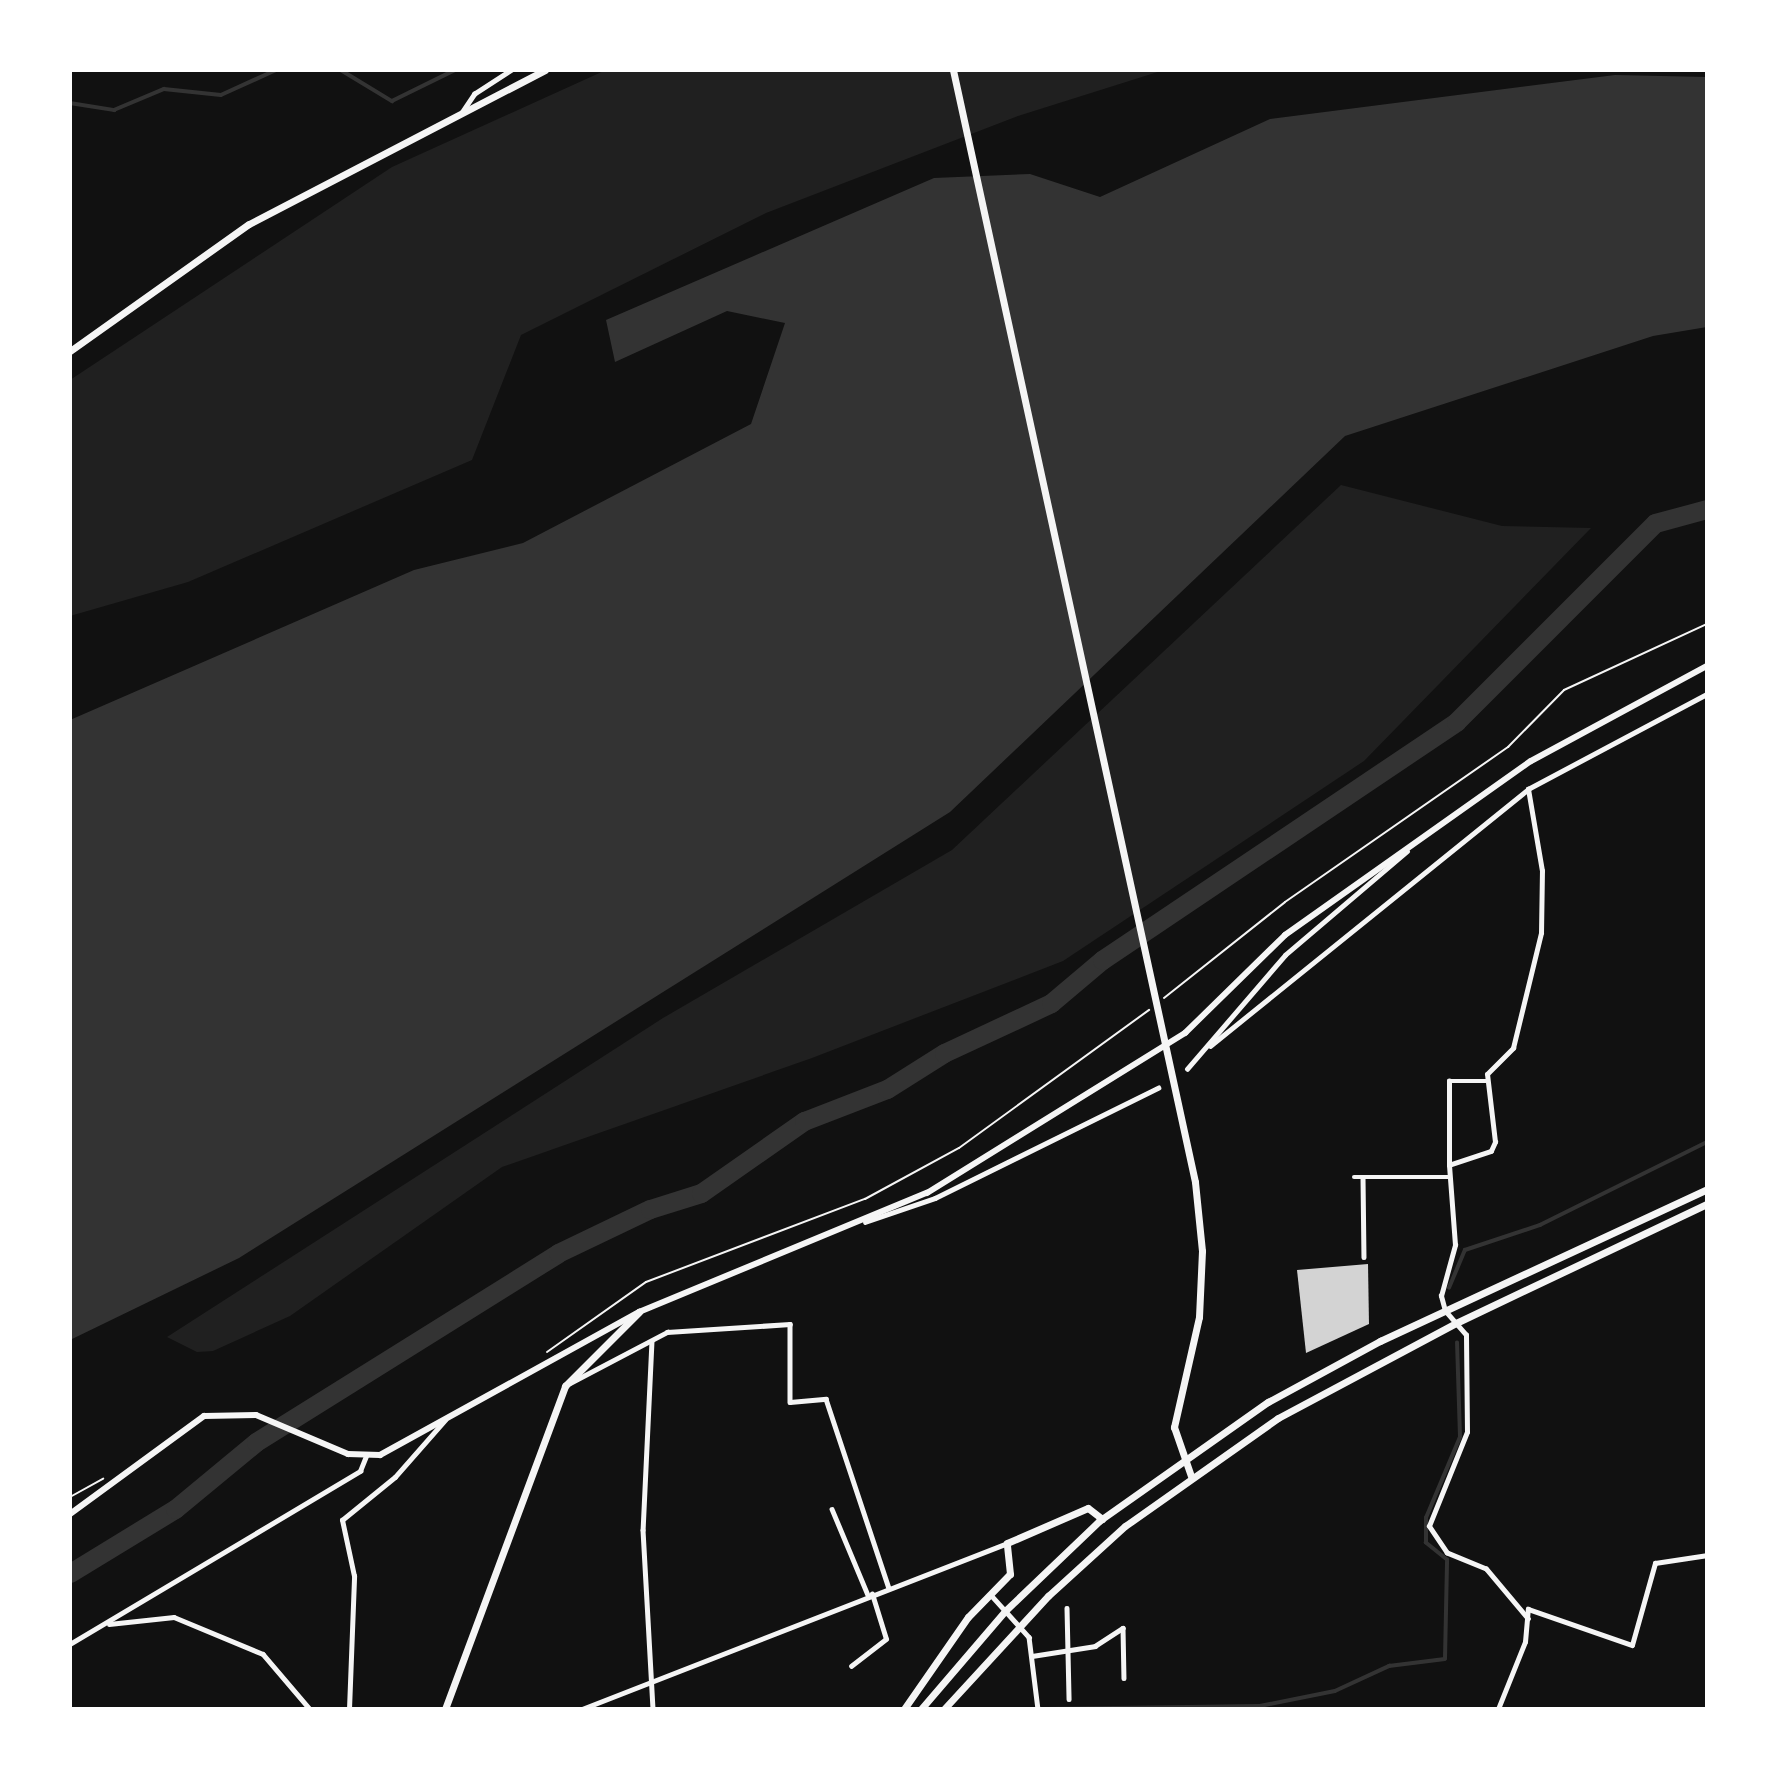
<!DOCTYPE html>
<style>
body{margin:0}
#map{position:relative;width:1777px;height:1779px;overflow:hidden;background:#111;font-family:Cabin,sans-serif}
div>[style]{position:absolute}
.green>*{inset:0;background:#202020}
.water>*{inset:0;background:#333}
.stream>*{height:3.5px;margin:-1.75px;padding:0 1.75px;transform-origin:1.75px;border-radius:1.75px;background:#333}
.river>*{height:19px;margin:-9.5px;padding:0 9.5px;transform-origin:9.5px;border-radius:9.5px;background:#333}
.building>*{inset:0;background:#d3d3d3}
.path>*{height:2px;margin:-1px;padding:0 1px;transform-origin:1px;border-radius:1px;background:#f5f5f5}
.minor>*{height:4.5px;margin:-2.25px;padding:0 2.25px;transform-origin:2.25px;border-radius:2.25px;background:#f5f5f5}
.secondary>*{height:6px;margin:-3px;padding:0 3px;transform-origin:3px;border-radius:3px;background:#f5f5f5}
.primary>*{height:7px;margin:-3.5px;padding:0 3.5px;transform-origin:3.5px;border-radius:3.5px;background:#f5f5f5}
.trunk>*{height:7px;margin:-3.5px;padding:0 3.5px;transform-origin:3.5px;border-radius:3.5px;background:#f5f5f5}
span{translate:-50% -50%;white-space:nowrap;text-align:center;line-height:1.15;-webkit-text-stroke:5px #fff;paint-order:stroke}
.frame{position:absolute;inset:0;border:72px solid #fff;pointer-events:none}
</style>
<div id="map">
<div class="green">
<i style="clip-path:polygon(606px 70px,1164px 70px,1018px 116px,766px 213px,521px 335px,472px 460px,188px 582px,70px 616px,70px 380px,392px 167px)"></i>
<i style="clip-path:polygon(1341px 485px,1502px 526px,1591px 528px,1364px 761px,1063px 961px,812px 1058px,502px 1167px,290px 1316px,213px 1351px,197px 1352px,167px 1337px,663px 1018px,952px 850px)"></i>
</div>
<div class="water">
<i style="clip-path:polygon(1615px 75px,1707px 77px,1707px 327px,1653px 336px,1345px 436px,950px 812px,239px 1258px,70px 1340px,70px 720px,414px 570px,523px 543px,751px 424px,785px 323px,727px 311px,615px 362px,606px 320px,934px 178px,1030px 174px,1100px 197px,1270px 119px)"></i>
</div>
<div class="stream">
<i style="left:341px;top:70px;width:60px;rotate:31.3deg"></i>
<i style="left:392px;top:101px;width:70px;rotate:-26.2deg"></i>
<i style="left:70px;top:103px;width:45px;rotate:9deg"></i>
<i style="left:114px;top:110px;width:54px;rotate:-22.8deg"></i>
<i style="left:164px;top:89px;width:57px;rotate:6deg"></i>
<i style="left:221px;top:95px;width:60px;rotate:-24.4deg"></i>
<i style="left:1449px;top:1288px;width:41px;rotate:-67.2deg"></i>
<i style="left:1465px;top:1250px;width:79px;rotate:-18.4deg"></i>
<i style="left:1540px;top:1225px;width:186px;rotate:-26.4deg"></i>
<i style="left:1042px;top:1709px;width:218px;rotate:-0.8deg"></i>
<i style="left:1260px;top:1706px;width:76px;rotate:-11.3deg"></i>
<i style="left:1335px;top:1691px;width:60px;rotate:-24.8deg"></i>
<i style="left:1389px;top:1666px;width:56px;rotate:-7.1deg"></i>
<i style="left:1445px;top:1659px;width:99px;rotate:-88.8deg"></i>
<i style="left:1447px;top:1560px;width:27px;rotate:-141deg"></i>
<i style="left:1426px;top:1543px;width:25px;rotate:-90deg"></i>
<i style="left:1426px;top:1518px;width:88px;rotate:-67.2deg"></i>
<i style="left:1460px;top:1437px;width:94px;rotate:-91.8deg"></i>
</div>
<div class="river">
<i style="left:70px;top:1573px;width:123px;rotate:-31.4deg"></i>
<i style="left:175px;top:1509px;width:105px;rotate:-39.6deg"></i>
<i style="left:256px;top:1442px;width:356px;rotate:-32deg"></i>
<i style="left:558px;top:1253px;width:102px;rotate:-25.6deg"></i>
<i style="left:650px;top:1209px;width:53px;rotate:-17.4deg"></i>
<i style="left:701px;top:1193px;width:126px;rotate:-35deg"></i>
<i style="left:804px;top:1121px;width:89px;rotate:-21.1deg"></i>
<i style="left:887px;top:1089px;width:67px;rotate:-32.3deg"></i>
<i style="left:944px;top:1053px;width:118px;rotate:-25deg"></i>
<i style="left:1051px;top:1003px;width:67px;rotate:-40.1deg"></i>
<i style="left:1102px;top:960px;width:427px;rotate:-33.9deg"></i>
<i style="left:1456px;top:722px;width:281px;rotate:-45deg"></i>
<i style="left:1655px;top:523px;width:54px;rotate:-15.1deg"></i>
</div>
<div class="building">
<i style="clip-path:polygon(1368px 1264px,1369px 1324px,1306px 1353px,1297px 1270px)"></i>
</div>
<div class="path">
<i style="left:1164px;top:998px;width:154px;rotate:-38.4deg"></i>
<i style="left:1285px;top:902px;width:272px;rotate:-34.8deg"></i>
<i style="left:1508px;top:747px;width:80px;rotate:-45.5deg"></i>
<i style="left:1564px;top:690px;width:157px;rotate:-24.8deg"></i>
<i style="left:547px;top:1352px;width:121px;rotate:-35.3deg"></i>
<i style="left:646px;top:1282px;width:234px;rotate:-20.8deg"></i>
<i style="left:865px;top:1199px;width:107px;rotate:-28.5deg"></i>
<i style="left:959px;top:1148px;width:235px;rotate:-36deg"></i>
<i style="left:70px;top:1497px;width:38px;rotate:-29deg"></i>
</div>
<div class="minor">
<i style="left:462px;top:112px;width:22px;rotate:-56deg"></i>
<i style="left:474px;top:94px;width:44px;rotate:-33deg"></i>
<i style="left:1210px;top:1046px;width:409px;rotate:-38.9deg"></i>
<i style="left:1528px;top:789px;width:203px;rotate:-28deg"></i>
<i style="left:1187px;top:1069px;width:150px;rotate:-49.3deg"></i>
<i style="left:1285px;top:955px;width:160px;rotate:-40.4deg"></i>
<i style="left:1449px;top:1165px;width:84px;rotate:-90deg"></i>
<i style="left:1449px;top:1081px;width:39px"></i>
<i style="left:1354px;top:1177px;width:95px"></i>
<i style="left:1363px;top:1177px;width:80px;rotate:89.3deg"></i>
<i style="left:865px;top:1222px;width:74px;rotate:-18.9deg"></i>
<i style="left:935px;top:1198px;width:249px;rotate:-26.3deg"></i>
<i style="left:652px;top:1341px;width:189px;rotate:92.7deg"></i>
<i style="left:643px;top:1530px;width:179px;rotate:86.8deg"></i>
<i style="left:570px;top:1383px;width:110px;rotate:-27.7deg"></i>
<i style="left:667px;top:1332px;width:123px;rotate:-3.7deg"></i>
<i style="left:790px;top:1324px;width:78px;rotate:90deg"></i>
<i style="left:790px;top:1402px;width:36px;rotate:-5deg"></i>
<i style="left:826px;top:1399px;width:199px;rotate:71.6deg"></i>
<i style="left:832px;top:1509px;width:93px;rotate:67.3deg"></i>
<i style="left:991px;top:1595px;width:57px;rotate:47.9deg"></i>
<i style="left:1029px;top:1637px;width:73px;rotate:82.9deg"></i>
<i style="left:1067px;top:1608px;width:91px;rotate:88.7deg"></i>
<i style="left:1528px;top:1619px;width:65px;rotate:-130deg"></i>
<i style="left:1486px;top:1569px;width:42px;rotate:-157.7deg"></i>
<i style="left:1447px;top:1553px;width:32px;rotate:-124deg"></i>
<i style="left:1429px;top:1526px;width:101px;rotate:-68deg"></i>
<i style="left:1467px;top:1432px;width:97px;rotate:-90.6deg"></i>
<i style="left:1466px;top:1335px;width:32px;rotate:-131deg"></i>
<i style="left:1445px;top:1311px;width:16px;rotate:-105deg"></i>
<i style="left:1441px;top:1296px;width:53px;rotate:-74.6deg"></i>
<i style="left:1455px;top:1245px;width:80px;rotate:-94.3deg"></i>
<i style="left:1449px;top:1165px;width:44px;rotate:-18.4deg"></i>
<i style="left:1491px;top:1151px;width:10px;rotate:-66deg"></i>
<i style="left:1495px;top:1142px;width:68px;rotate:-96.7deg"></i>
<i style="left:1487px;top:1074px;width:37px;rotate:-45deg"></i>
<i style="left:1513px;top:1048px;width:118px;rotate:-76.3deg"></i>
<i style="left:1541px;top:933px;width:62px;rotate:-89.1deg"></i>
<i style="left:1542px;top:871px;width:83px;rotate:-99.7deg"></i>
<i style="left:109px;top:1624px;width:65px;rotate:-6.1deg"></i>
<i style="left:174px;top:1617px;width:96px;rotate:22.6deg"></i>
<i style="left:263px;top:1654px;width:72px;rotate:49.5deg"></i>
<i style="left:70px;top:1644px;width:338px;rotate:-30.8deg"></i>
<i style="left:360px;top:1471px;width:16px;rotate:-68deg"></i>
<i style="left:1032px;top:1656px;width:64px;rotate:-9deg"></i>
<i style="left:1095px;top:1646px;width:33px;rotate:-33deg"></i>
<i style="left:1123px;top:1628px;width:50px;rotate:88.9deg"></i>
<i style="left:851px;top:1666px;width:44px;rotate:-37.6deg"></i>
<i style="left:886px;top:1639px;width:47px;rotate:-107.3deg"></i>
<i style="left:349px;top:1709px;width:133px;rotate:-87.8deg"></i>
<i style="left:354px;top:1576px;width:57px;rotate:-102.1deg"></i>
<i style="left:342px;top:1520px;width:68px;rotate:-39.1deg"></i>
<i style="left:395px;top:1477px;width:76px;rotate:-48.7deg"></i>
<i style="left:582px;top:1709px;width:456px;rotate:-21.3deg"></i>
<i style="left:1498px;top:1709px;width:72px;rotate:-68.1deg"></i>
<i style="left:1525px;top:1642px;width:33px;rotate:-85deg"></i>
<i style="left:1528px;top:1609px;width:110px;rotate:19.1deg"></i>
<i style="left:1632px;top:1645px;width:85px;rotate:-74.3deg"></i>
<i style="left:1655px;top:1563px;width:53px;rotate:-8.7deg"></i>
</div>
<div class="secondary">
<i style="left:70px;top:1514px;width:166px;rotate:-36.2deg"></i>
<i style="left:204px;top:1416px;width:52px;rotate:-1.1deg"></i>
<i style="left:256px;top:1415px;width:100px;rotate:23deg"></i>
<i style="left:348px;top:1454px;width:32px;rotate:2deg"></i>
<i style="left:380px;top:1455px;width:296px;rotate:-28.9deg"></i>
<i style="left:639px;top:1312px;width:312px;rotate:-22.5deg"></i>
<i style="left:927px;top:1193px;width:304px;rotate:-31.8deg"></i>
<i style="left:1185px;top:1033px;width:140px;rotate:-44.4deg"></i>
<i style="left:1285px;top:935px;width:301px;rotate:-35.3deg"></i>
<i style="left:1531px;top:761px;width:200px;rotate:-28.4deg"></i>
</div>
<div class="primary">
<i style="left:953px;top:70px;width:1138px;rotate:77.72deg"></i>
<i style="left:1195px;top:1182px;width:69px;rotate:84.2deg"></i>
<i style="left:1202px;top:1251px;width:66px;rotate:92.6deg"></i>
<i style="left:1199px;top:1317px;width:113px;rotate:102.8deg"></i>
<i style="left:1174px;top:1427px;width:52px;rotate:70.9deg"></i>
<i style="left:70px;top:351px;width:219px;rotate:-35.4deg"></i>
<i style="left:249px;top:224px;width:334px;rotate:-27.5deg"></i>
<i style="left:445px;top:1709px;width:345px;rotate:-69.6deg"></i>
<i style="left:565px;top:1386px;width:105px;rotate:-45deg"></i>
<i style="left:904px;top:1709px;width:112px;rotate:-55.2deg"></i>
<i style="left:968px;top:1617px;width:60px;rotate:-45.7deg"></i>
<i style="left:1010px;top:1574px;width:31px;rotate:-96deg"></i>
<i style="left:1007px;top:1543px;width:88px;rotate:-23.4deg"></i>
<i style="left:1088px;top:1508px;width:18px;rotate:38deg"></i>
</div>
<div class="trunk">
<i style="left:921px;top:1709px;width:130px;rotate:-49.4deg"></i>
<i style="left:1006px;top:1610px;width:129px;rotate:-43.7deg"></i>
<i style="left:1099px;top:1521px;width:207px;rotate:-35.2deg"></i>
<i style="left:1268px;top:1402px;width:128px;rotate:-28.6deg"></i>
<i style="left:1380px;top:1341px;width:361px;rotate:-24.9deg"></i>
<i style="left:944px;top:1709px;width:154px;rotate:-47.4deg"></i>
<i style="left:1048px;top:1596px;width:104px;rotate:-42.3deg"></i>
<i style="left:1125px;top:1526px;width:187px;rotate:-35.2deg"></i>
<i style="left:1278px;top:1418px;width:202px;rotate:-28.1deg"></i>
<i style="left:1456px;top:1323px;width:278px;rotate:-25.4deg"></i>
</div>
<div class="frame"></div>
</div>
